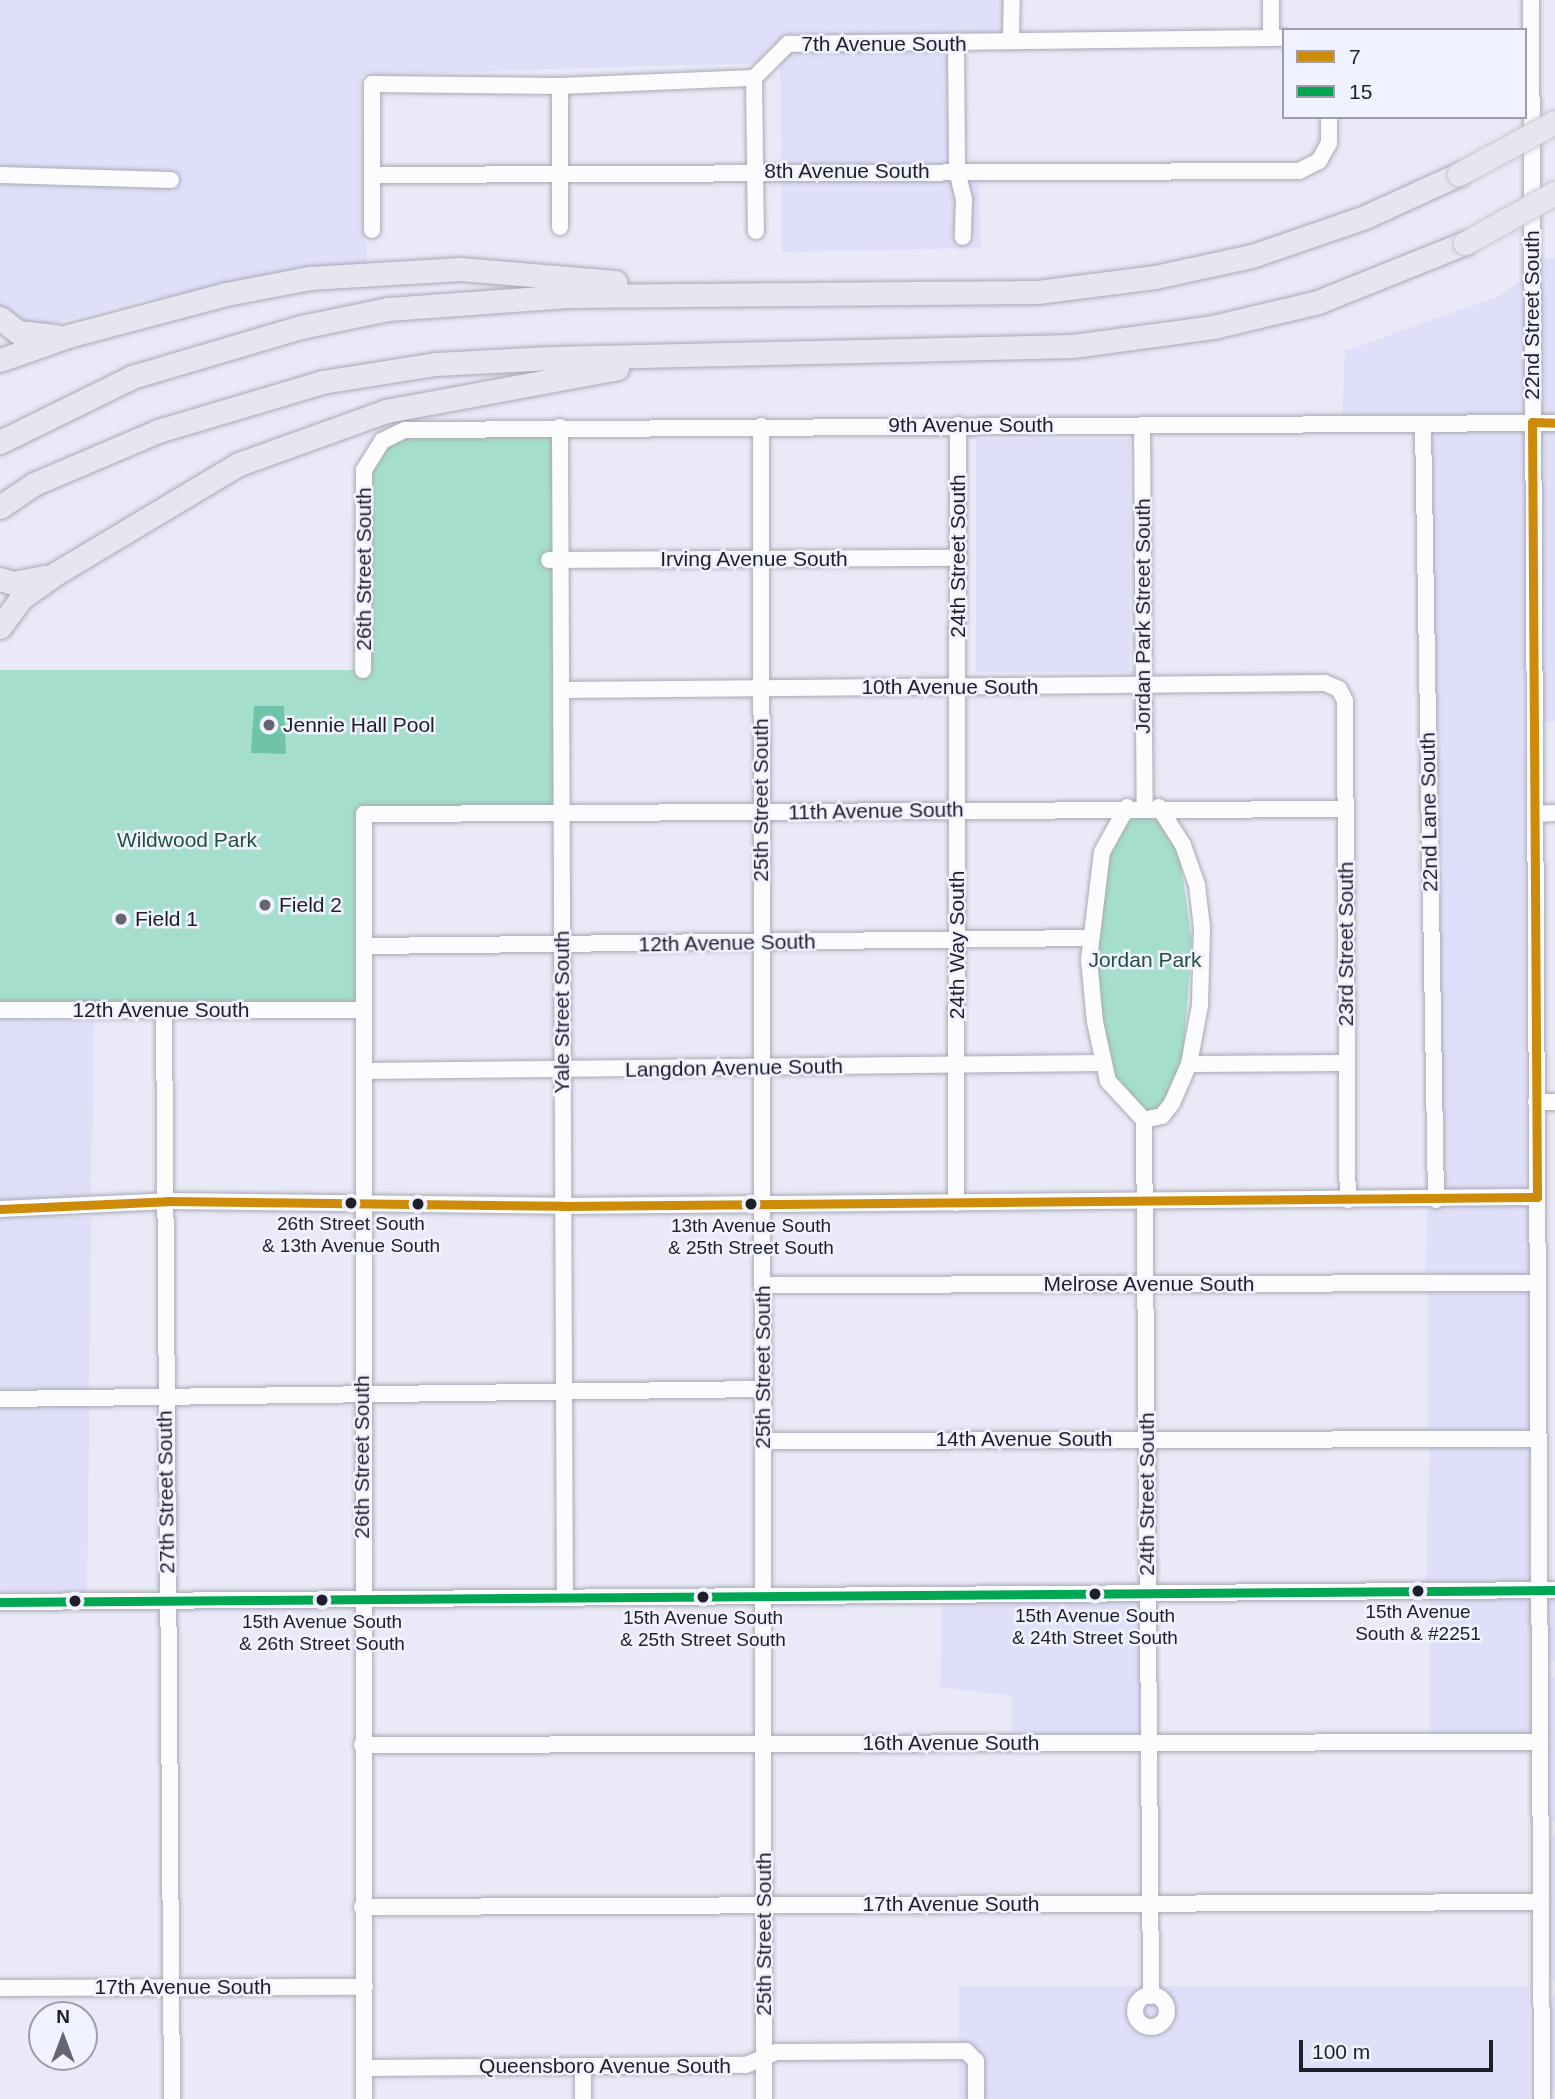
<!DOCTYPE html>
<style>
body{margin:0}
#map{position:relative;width:1555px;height:2099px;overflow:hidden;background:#e9e9f7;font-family:Helvetica,sans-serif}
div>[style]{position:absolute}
.built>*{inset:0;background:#dfdffa;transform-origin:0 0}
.green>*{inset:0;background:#a5decc}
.water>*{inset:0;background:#6fc3a8}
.roads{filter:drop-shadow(0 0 2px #a9a9b5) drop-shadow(0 0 2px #a9a9b5)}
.minor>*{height:16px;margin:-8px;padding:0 8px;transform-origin:8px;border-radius:8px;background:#fcfcfe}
.minor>.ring{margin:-8px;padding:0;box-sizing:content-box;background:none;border:16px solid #fcfcfe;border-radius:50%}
.highway>*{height:23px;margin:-11.5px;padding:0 11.5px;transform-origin:11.5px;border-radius:11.5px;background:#e6e6f1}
.bridges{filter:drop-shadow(0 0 2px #c6c6cd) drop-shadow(0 0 2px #c6c6cd)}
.highway-bridge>*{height:23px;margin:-11.5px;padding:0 11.5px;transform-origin:11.5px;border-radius:11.5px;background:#e6e6f1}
.bus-1>*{height:9px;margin:-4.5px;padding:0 4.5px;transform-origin:4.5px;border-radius:4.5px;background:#cc8b08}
.bus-2>*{height:9px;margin:-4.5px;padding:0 4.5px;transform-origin:4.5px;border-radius:4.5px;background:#00a651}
.dots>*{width:19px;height:19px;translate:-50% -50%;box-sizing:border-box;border:4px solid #f1f2ff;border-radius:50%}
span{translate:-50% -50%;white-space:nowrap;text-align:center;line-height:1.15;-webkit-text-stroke:5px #f1f2ff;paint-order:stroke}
.bus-label{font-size:19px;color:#1f1f2a}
.street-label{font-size:21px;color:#1f1f2a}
.poi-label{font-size:21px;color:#1f1f2a}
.left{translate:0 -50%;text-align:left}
.park-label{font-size:21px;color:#22523e}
.legend{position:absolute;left:1282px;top:28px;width:245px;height:91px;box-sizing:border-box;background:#f1f2ff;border:2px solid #9d9eaa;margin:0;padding:9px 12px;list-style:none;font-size:21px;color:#1f1f2a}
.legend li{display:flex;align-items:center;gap:14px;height:35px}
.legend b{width:35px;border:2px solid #9d9eaa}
.north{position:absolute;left:28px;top:2001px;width:70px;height:70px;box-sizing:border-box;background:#f1f2ff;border:2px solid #9d9eaa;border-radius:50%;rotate:0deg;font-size:19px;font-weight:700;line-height:28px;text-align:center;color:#1f1f2a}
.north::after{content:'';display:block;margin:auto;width:24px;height:32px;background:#666672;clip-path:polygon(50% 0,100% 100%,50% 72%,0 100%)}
.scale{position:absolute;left:1299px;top:2040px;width:194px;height:32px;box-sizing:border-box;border:4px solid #1f1f2a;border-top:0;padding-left:9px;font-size:21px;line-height:24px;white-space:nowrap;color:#1f1f2a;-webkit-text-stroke:5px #f1f2ff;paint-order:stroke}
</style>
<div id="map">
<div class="built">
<i style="clip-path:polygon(0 0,1005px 0,1004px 33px,788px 36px,758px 63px,361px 75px,367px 264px,143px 300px,49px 324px,21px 325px,0 306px,0 182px,177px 187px,178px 173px,0 167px)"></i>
<i style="clip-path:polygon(790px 51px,949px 53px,950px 163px,781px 164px,780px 63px)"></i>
<i style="clip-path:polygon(952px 178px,957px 200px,957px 245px,970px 244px,966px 178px,979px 178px,981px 248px,782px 252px,781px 179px)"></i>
<i style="left:1555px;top:258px;width:157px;height:19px;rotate:90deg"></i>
<i style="clip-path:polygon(1525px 278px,1525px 415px,1342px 416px,1345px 351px,1499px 296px)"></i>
<i style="left:1525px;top:430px;width:759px;height:95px;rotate:90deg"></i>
<i style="clip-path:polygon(1538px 430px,1555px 430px,1555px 721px,1543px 722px,1542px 806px)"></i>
<i style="left:1130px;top:439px;width:233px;height:154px;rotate:90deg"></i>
<i style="left:94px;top:1021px;width:181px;height:94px;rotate:91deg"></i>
<i style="left:1530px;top:1205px;width:70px;height:103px;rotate:91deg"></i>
<i style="left:92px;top:1217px;width:173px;height:92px;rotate:91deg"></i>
<i style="left:1428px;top:1290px;width:101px;height:141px"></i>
<i style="left:90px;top:1405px;width:188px;height:90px;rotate:91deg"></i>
<i style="left:1429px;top:1446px;width:102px;height:137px;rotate:1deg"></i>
<i style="left:1532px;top:1597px;width:137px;height:102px;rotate:90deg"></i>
<i style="left:1546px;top:1597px;width:9px;height:65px"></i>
<i style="clip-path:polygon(1141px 1600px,1143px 1735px,1012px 1736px,1012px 1696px,940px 1687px,942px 1602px)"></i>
<i style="left:1546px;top:1677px;width:9px;height:144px"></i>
<i style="left:1547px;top:1836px;width:8px;height:144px"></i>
<i style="left:959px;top:1986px;width:570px;height:113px"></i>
<i style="clip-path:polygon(1548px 1995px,1555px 1995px,1555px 2089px,1549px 2089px)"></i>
</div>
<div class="green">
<i style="clip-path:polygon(560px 427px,561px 814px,364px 814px,364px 1010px,0 1010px,0 670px,363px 670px,364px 470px,389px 435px)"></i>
<i style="clip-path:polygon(1144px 815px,1163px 821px,1179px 851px,1192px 942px,1183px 1057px,1163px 1109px,1149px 1114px,1120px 1093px,1111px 1067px,1103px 1034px,1097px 940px,1106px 862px,1117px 830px,1128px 820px)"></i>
</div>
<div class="water">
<i style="clip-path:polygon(254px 706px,284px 706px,286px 754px,251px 753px)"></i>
</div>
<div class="roads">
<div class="minor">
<i style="left:1531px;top:0;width:2099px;rotate:89.7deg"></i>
<i style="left:1271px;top:38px;width:38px;rotate:-90deg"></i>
<i style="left:1011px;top:39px;width:39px;rotate:-89deg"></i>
<i style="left:956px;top:45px;width:126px;rotate:89.5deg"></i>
<i style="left:957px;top:171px;width:30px;rotate:76deg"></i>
<i style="left:964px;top:200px;width:37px;rotate:92deg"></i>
<i style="left:754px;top:78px;width:153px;rotate:89.3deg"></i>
<i style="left:0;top:175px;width:171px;rotate:1.7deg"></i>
<i style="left:372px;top:175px;width:927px;rotate:-0.25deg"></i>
<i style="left:1299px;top:171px;width:22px;rotate:-27deg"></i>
<i style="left:1319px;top:161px;width:21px;rotate:-61deg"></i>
<i style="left:1329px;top:143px;width:26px;rotate:-90deg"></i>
<i style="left:560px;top:227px;width:141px;rotate:-90deg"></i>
<i style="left:372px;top:230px;width:146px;rotate:-90deg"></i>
<i style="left:372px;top:84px;width:188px;rotate:0.6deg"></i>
<i style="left:560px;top:86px;width:194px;rotate:-2.4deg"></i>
<i style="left:754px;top:78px;width:48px;rotate:-45deg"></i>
<i style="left:788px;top:44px;width:496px;rotate:-0.7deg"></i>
<i style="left:1423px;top:424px;width:776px;rotate:89.04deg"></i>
<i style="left:1142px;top:425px;width:382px;rotate:89.6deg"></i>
<i style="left:761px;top:426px;width:1673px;rotate:89.9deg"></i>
<i style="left:560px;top:427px;width:1170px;rotate:89.76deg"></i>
<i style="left:549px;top:560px;width:410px;rotate:-0.3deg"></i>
<i style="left:363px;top:670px;width:200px;rotate:-89.7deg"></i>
<i style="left:364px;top:470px;width:34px;rotate:-58deg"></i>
<i style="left:382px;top:441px;width:25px;rotate:-26deg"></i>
<i style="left:405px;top:430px;width:1150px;rotate:-0.35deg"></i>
<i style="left:561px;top:690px;width:764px;rotate:-0.52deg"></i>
<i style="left:1325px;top:683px;width:15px;rotate:23deg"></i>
<i style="left:1339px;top:689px;width:13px;rotate:63deg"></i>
<i style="left:1345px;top:701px;width:499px;rotate:89.7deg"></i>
<i style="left:1127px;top:807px;width:51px;rotate:119.1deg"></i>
<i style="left:1102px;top:852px;width:109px;rotate:96.9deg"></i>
<i style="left:1089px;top:960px;width:62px;rotate:84.5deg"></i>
<i style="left:1095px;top:1022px;width:60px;rotate:77.6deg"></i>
<i style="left:1108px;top:1081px;width:53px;rotate:47.3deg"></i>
<i style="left:1144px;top:1120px;width:876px;rotate:89.54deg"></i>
<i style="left:1535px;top:814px;width:20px;rotate:-3deg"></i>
<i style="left:364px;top:946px;width:726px;rotate:-0.63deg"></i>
<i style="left:0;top:1010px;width:364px"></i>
<i style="left:164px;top:1011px;width:1088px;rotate:89.58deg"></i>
<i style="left:1189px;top:1064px;width:158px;rotate:-0.4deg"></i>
<i style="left:364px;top:1071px;width:739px;rotate:-0.62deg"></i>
<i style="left:1536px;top:1102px;width:19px"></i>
<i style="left:1144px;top:1120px;width:18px;rotate:-13deg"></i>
<i style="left:1162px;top:1116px;width:16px;rotate:-52deg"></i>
<i style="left:1172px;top:1103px;width:43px;rotate:-66.4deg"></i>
<i style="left:1189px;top:1064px;width:60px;rotate:-79.4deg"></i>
<i style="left:1200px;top:1005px;width:77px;rotate:-88.5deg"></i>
<i style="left:1202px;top:928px;width:43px;rotate:-96.6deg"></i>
<i style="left:1197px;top:885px;width:42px;rotate:-109.3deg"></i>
<i style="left:1183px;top:845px;width:45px;rotate:-122.3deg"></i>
<i style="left:956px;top:1203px;width:778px;rotate:-89.85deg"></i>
<i style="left:0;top:1209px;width:167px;rotate:-2.7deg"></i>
<i style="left:167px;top:1201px;width:396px;rotate:0.7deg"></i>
<i style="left:563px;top:1206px;width:974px;rotate:-0.53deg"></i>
<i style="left:763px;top:1285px;width:773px;rotate:-0.15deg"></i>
<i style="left:0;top:1399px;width:763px;rotate:-0.75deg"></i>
<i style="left:763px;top:1441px;width:775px;rotate:-0.15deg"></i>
<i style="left:0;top:1602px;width:1555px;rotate:-0.44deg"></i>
<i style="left:362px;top:1745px;width:1178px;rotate:-0.15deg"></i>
<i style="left:362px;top:1907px;width:1179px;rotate:-0.24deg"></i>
<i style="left:0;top:1988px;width:365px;rotate:-0.2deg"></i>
<i class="ring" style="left:1135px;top:1995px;width:16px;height:16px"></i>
<i style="left:583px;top:2066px;width:33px;rotate:90deg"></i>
<i style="left:367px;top:2068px;width:379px;rotate:-0.5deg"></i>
<i style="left:746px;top:2065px;width:34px;rotate:-23deg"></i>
<i style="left:777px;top:2052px;width:189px;rotate:-0.3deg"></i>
<i style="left:966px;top:2051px;width:14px;rotate:45deg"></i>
<i style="left:976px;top:2061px;width:38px;rotate:90deg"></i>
<i style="left:364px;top:2099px;width:1285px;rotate:-90deg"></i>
<i style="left:364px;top:814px;width:981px;rotate:-0.29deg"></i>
</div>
<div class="highway">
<i style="left:0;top:318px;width:23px;rotate:38deg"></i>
<i style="left:18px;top:332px;width:37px;rotate:6deg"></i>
<i style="left:0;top:360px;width:72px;rotate:-19.4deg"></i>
<i style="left:68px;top:336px;width:163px;rotate:-14.9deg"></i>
<i style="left:226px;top:294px;width:86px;rotate:-10.8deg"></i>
<i style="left:310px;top:278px;width:150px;rotate:-3.4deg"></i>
<i style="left:460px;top:269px;width:156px;rotate:4.8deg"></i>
<i style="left:0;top:442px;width:147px;rotate:-26.2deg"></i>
<i style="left:132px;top:377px;width:176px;rotate:-16.5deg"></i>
<i style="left:301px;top:327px;width:89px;rotate:-11.7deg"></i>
<i style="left:388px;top:309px;width:181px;rotate:-4.1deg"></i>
<i style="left:569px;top:296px;width:469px;rotate:-0.5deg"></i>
<i style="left:1038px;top:292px;width:118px;rotate:-7.3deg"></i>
<i style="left:1155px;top:277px;width:99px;rotate:-12.2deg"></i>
<i style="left:1252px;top:256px;width:120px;rotate:-19deg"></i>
<i style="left:1365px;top:217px;width:103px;rotate:-24.6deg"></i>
<i style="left:0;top:507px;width:41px;rotate:-34.1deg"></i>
<i style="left:34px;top:484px;width:135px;rotate:-23.1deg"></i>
<i style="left:158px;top:431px;width:171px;rotate:-16.6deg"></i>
<i style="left:322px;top:382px;width:115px;rotate:-9deg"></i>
<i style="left:436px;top:364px;width:115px;rotate:-3deg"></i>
<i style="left:551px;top:358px;width:522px;rotate:-1.32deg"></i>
<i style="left:1073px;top:346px;width:141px;rotate:-7.7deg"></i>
<i style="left:1213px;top:327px;width:108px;rotate:-13.4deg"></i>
<i style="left:1318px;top:302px;width:158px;rotate:-21.9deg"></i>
<i style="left:0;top:579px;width:14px;rotate:17deg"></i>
<i style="left:13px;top:583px;width:33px;rotate:-11deg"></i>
<i style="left:0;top:627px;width:34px;rotate:-54deg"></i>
<i style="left:20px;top:599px;width:43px;rotate:-35.5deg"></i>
<i style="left:55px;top:574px;width:214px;rotate:-30.9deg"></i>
<i style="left:239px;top:464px;width:156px;rotate:-19.8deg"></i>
<i style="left:386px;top:411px;width:235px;rotate:-10.5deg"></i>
</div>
</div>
<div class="bridges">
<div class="highway-bridge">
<i style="left:1459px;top:174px;width:109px;rotate:-28.4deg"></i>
<i style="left:1465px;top:243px;width:103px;rotate:-29.1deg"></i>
</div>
</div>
<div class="bus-1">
<i style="left:0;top:1209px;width:167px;rotate:-2.7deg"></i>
<i style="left:167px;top:1201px;width:396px;rotate:0.7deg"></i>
<i style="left:563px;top:1206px;width:974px;rotate:-0.53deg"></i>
<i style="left:1537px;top:1197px;width:775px;rotate:-90.37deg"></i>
<i style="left:1532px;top:422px;width:23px;rotate:2deg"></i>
</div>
<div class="bus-2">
<i style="left:0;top:1602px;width:1555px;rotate:-0.44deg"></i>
</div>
<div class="dots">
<i style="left:269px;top:725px;background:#666672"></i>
<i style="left:265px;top:905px;background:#666672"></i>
<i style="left:121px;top:919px;background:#666672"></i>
<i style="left:351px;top:1203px;background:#1f1f2a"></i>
<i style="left:418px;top:1204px;background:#1f1f2a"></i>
<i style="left:751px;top:1204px;background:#1f1f2a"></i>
<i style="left:1418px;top:1591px;background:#1f1f2a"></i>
<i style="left:1095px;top:1594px;background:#1f1f2a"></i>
<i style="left:703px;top:1597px;background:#1f1f2a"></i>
<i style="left:322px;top:1600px;background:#1f1f2a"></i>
<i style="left:75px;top:1601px;background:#1f1f2a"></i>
</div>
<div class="bus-label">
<span style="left:351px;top:1235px">26th Street South<br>&amp; 13th Avenue South</span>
<span style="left:751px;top:1237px">13th Avenue South<br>&amp; 25th Street South</span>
<span style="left:1418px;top:1623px">15th Avenue<br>South &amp; #2251</span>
<span style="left:1095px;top:1627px">15th Avenue South<br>&amp; 24th Street South</span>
<span style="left:703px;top:1629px">15th Avenue South<br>&amp; 25th Street South</span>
<span style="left:322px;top:1633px">15th Avenue South<br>&amp; 26th Street South</span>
</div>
<div class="street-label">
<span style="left:884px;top:44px">7th Avenue South</span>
<span style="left:847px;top:171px">8th Avenue South</span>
<span style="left:1532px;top:315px;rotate:-90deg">22nd Street South</span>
<span style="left:971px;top:425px">9th Avenue South</span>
<span style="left:958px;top:556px;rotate:-90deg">24th Street South</span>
<span style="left:754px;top:559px">Irving Avenue South</span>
<span style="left:364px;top:569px;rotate:-90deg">26th Street South</span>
<span style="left:1143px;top:616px;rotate:-90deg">Jordan Park Street South</span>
<span style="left:950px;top:687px">10th Avenue South</span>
<span style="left:761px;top:800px;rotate:-90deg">25th Street South</span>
<span style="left:876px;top:811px;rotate:-1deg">11th Avenue South</span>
<span style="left:1429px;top:812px;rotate:-91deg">22nd Lane South</span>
<span style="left:727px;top:943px;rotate:-1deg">12th Avenue South</span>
<span style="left:1346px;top:944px;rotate:-90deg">23rd Street South</span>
<span style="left:957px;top:945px;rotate:-90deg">24th Way South</span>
<span style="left:161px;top:1010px">12th Avenue South</span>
<span style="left:562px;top:1012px;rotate:-90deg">Yale Street South</span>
<span style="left:734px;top:1068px;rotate:-1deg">Langdon Avenue South</span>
<span style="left:1149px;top:1284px">Melrose Avenue South</span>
<span style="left:763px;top:1367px;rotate:-90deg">25th Street South</span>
<span style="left:1024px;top:1439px">14th Avenue South</span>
<span style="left:362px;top:1457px;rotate:-90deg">26th Street South</span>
<span style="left:166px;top:1492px;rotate:-91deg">27th Street South</span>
<span style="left:1147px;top:1494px;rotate:-90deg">24th Street South</span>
<span style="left:951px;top:1743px">16th Avenue South</span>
<span style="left:951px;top:1904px">17th Avenue South</span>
<span style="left:764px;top:1934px;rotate:-90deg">25th Street South</span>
<span style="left:183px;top:1987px">17th Avenue South</span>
<span style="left:605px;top:2066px">Queensboro Avenue South</span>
</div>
<div class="poi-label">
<span class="left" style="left:283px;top:725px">Jennie Hall Pool</span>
<span class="left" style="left:279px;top:905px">Field 2</span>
<span class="left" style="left:135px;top:919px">Field 1</span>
</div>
<div class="park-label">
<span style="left:187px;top:840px">Wildwood Park</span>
<span style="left:1145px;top:960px">Jordan Park</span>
</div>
<ul class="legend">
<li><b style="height:9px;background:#cc8b08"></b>7</li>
<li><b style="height:9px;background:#00a651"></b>15</li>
</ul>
<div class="north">N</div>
<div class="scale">100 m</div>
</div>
